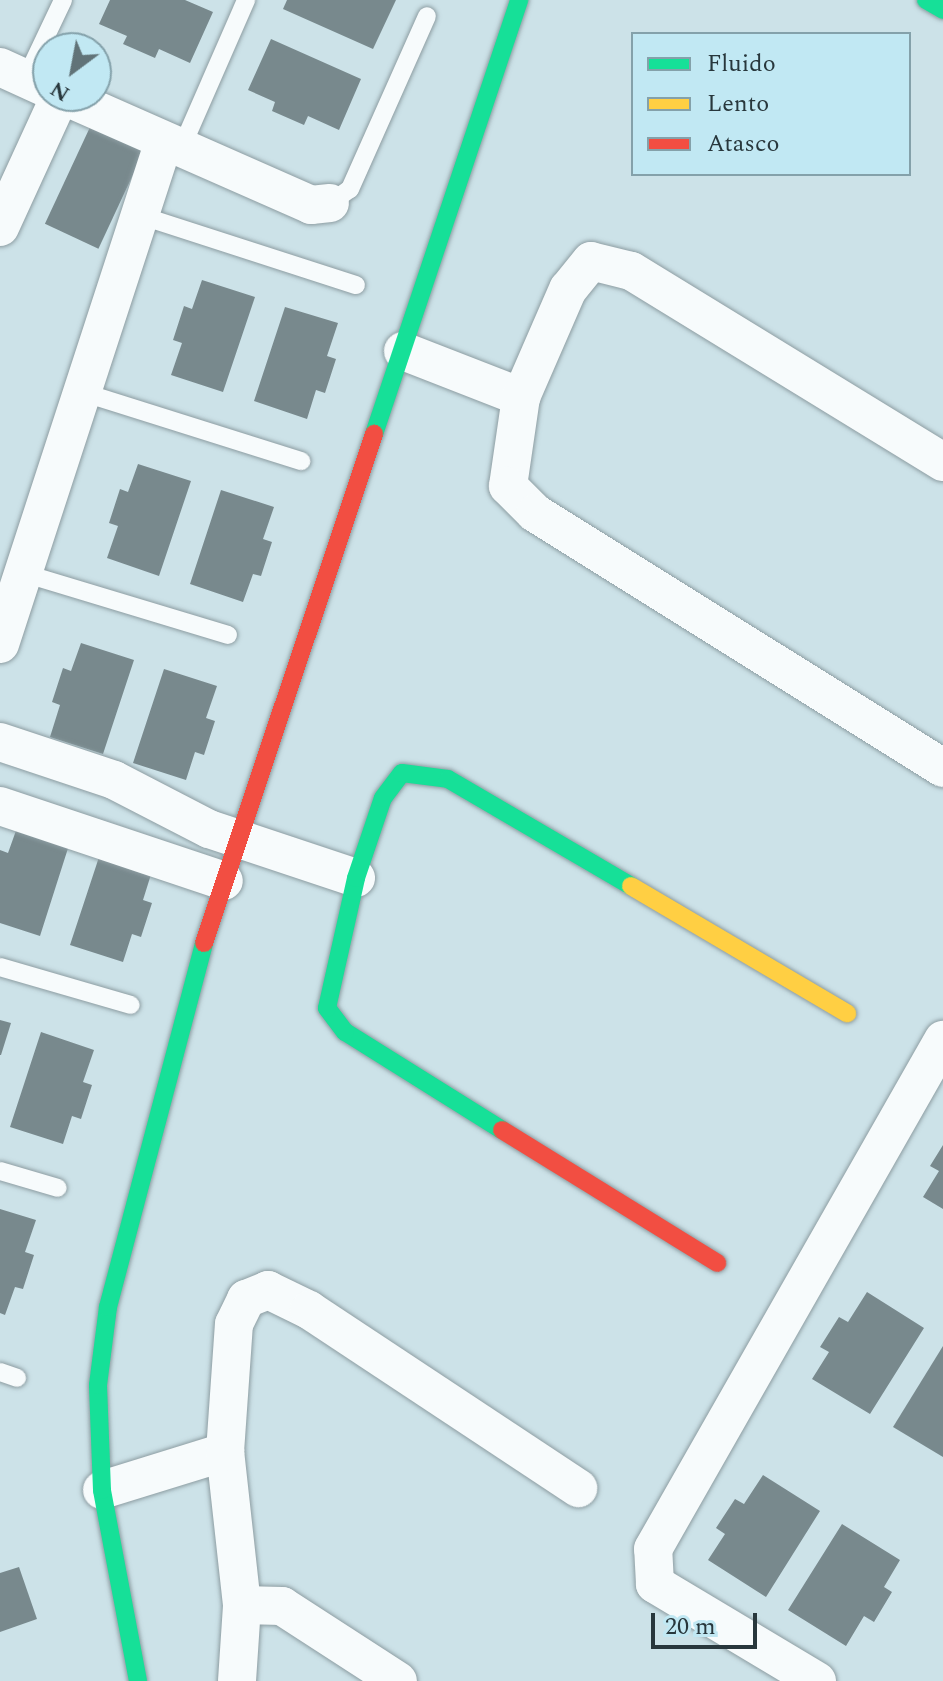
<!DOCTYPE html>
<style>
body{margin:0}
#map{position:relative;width:943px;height:1681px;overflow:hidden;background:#cce2e8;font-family:Spectral,serif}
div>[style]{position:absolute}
.building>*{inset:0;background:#78898d;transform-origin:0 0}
.roads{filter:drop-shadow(0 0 2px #8d9da2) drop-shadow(0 0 2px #8d9da2)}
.lane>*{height:18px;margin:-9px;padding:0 9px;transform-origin:9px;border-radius:9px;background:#f7fbfc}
.street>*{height:38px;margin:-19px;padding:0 19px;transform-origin:19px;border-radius:19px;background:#f7fbfc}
.fast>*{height:18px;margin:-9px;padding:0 9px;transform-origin:9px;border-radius:9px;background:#16e098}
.slow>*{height:18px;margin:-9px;padding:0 9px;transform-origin:9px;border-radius:9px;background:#ffcf43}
.jam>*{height:18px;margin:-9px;padding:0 9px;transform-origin:9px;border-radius:9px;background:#f24e42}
span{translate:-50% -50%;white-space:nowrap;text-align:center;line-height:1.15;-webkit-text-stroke:8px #c1e8f3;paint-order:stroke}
.legend{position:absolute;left:631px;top:32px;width:280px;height:144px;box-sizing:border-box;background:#c1e8f3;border:2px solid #84a1aa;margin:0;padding:10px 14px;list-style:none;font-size:24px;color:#28373c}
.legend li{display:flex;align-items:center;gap:16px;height:40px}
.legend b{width:40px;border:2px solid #84a1aa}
.north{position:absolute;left:32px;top:32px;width:80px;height:80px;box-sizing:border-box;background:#c1e8f3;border:2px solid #84a1aa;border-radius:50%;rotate:212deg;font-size:22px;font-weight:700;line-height:32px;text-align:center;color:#28373c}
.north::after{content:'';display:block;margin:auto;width:28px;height:36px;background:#617378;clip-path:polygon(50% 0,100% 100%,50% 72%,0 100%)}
.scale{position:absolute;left:651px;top:1613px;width:106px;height:36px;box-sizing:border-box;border:4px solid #28373c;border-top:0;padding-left:10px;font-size:24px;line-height:28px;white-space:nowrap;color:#28373c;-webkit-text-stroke:6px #c1e8f3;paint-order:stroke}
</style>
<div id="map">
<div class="building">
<i style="clip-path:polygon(110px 0,185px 0,213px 12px,190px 63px,159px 49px,155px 58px,123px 44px,127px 36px,99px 24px)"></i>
<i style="clip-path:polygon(287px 0,396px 0,373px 49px,283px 9px)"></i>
<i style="clip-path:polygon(271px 39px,361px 79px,339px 130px,308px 116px,304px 125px,272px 111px,275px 102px,248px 90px)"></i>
<i style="left:91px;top:125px;width:59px;height:109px;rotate:25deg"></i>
<i style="clip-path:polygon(202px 280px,255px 297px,223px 392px,171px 375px,182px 343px,173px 340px,184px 306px,192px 309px)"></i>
<i style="clip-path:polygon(285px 307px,338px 323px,327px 356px,336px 359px,325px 393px,316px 390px,307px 419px,254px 401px)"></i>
<i style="clip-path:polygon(138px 464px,191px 481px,159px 576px,107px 558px,118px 526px,109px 523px,120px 489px,128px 492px)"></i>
<i style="clip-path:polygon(221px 490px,274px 507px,263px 539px,272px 542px,261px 576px,253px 574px,243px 602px,190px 584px)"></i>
<i style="clip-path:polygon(81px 643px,134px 660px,103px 754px,50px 737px,60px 705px,52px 702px,63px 668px,71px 671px)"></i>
<i style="clip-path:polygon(164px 669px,217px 686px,206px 718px,215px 721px,204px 755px,195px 752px,186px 780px,133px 763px)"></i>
<i style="clip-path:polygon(18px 825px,70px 842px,40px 936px,0 923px,0 850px,8px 853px)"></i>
<i style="clip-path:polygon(101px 851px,153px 868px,143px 900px,152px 903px,141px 937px,132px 934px,123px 962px,70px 945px)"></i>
<i style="clip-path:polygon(0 1020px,11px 1023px,1px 1055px,0 1055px)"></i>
<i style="clip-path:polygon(41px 1032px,94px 1050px,83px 1082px,92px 1085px,81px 1119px,72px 1116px,63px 1144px,10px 1127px)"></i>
<i style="clip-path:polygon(943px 1145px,943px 1209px,923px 1197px,939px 1171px,930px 1166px)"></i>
<i style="clip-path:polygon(0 1209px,36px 1220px,25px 1252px,34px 1255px,23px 1289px,15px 1287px,5px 1315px,0 1313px)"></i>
<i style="clip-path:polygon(867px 1292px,924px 1328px,870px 1414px,812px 1379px,829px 1352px,820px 1347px,839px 1317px,848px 1322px)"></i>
<i style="clip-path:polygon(943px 1346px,943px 1457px,893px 1427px)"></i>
<i style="clip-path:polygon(763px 1475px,820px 1511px,766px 1597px,708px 1560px,725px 1534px,716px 1528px,735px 1499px,744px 1504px)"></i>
<i style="clip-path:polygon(842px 1524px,900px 1560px,884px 1587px,892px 1592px,874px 1622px,864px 1616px,846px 1646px,788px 1610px)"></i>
<i style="clip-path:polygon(19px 1567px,37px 1619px,0 1632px,0 1573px)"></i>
</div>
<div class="roads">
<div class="lane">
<i style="left:26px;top:78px;width:86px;rotate:-64.6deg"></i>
<i style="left:181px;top:149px;width:163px;rotate:-66.4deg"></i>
<i style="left:330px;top:203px;width:24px;rotate:-35deg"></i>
<i style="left:350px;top:189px;width:189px;rotate:-66deg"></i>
<i style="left:139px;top:215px;width:228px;rotate:17.9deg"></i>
<i style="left:82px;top:392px;width:230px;rotate:17.5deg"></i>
<i style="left:23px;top:573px;width:214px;rotate:16.8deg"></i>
<i style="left:0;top:967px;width:136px;rotate:16.2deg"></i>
<i style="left:0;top:1171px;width:60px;rotate:16.3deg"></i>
<i style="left:0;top:1372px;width:18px;rotate:19deg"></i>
</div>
<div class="street">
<i style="left:0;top:67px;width:53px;rotate:24.6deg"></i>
<i style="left:64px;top:96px;width:270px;rotate:23.8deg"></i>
<i style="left:311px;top:205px;width:19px;rotate:-6deg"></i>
<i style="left:0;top:227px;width:144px;rotate:-65.4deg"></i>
<i style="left:403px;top:351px;width:127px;rotate:21.3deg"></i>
<i style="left:943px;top:462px;width:366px;rotate:-148.5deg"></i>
<i style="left:631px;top:271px;width:41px;rotate:-166deg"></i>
<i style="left:591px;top:261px;width:36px;rotate:129deg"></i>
<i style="left:568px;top:289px;width:118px;rotate:113.5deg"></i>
<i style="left:521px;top:397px;width:90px;rotate:98.3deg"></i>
<i style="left:508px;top:486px;width:38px;rotate:45deg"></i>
<i style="left:535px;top:513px;width:481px;rotate:32deg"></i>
<i style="left:0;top:644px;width:529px;rotate:-71.94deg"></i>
<i style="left:0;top:742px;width:120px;rotate:18.4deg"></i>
<i style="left:114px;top:780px;width:107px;rotate:27.3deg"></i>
<i style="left:209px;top:829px;width:155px;rotate:18.4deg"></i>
<i style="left:0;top:806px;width:236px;rotate:18.5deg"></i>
<i style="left:102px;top:1490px;width:129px;rotate:-17.2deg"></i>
<i style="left:242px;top:1605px;width:40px;rotate:1.4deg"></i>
<i style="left:282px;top:1606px;width:138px;rotate:32.9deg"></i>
<i style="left:237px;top:1681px;width:76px;rotate:-86.2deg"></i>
<i style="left:242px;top:1605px;width:154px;rotate:-96.3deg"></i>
<i style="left:225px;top:1452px;width:128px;rotate:-86deg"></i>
<i style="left:234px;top:1324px;width:28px;rotate:-64deg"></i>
<i style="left:246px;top:1299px;width:24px;rotate:-22deg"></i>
<i style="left:268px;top:1290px;width:46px;rotate:26deg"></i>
<i style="left:309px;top:1310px;width:323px;rotate:33.5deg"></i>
<i style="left:817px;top:1681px;width:189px;rotate:-149.1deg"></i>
<i style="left:655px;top:1584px;width:35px;rotate:-93deg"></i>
<i style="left:653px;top:1549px;width:586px;rotate:-60.33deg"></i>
</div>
<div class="fast">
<i style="left:926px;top:0;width:20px;rotate:30deg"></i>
<i style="left:374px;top:434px;width:458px;rotate:-71.5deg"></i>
<i style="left:502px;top:1130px;width:185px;rotate:-148deg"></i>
<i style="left:345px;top:1032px;width:30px;rotate:-127deg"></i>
<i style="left:327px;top:1008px;width:133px;rotate:-77.4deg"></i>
<i style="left:356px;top:878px;width:84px;rotate:-71.4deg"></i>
<i style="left:383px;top:798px;width:31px;rotate:-53deg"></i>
<i style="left:402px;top:773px;width:46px;rotate:7.4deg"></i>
<i style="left:448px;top:779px;width:212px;rotate:30.3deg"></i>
<i style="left:138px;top:1681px;width:194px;rotate:-100.7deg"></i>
<i style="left:102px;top:1490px;width:105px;rotate:-92.2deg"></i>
<i style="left:98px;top:1385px;width:79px;rotate:-82.7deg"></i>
<i style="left:108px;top:1307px;width:376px;rotate:-75.2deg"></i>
</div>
<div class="slow">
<i style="left:631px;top:886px;width:251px;rotate:30.5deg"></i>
</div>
<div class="jam">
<i style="left:204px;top:943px;width:537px;rotate:-71.53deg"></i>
<i style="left:502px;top:1130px;width:253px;rotate:31.7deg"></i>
</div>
</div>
<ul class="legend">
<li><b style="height:10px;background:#16e098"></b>Fluido</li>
<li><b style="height:10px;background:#ffcf43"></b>Lento</li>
<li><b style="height:10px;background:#f24e42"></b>Atasco</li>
</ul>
<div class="north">N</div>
<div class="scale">20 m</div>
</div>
